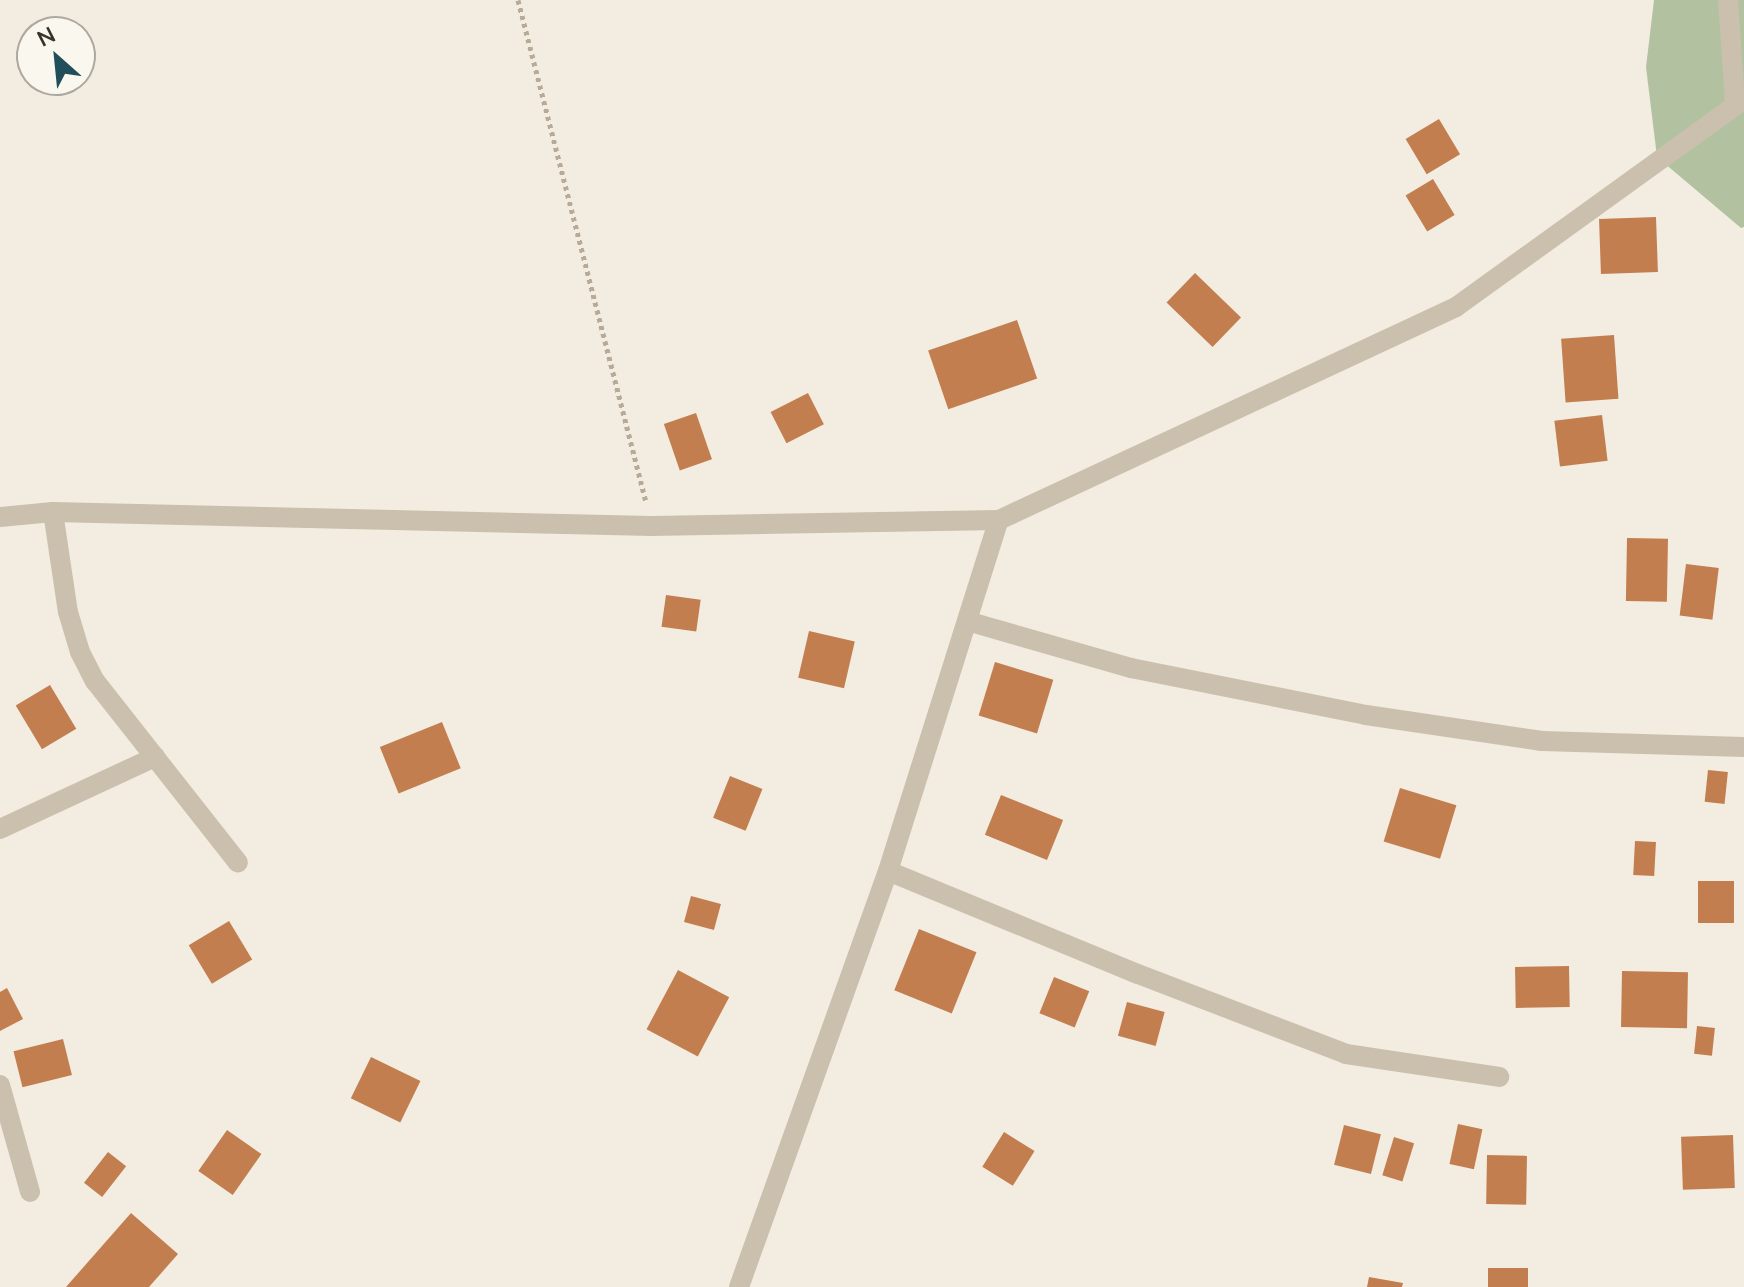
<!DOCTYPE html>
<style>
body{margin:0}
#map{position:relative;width:1744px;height:1287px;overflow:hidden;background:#f3ede1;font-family:Mulish,sans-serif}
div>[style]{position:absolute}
.green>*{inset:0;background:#b2c2a1}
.building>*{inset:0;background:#c37e4f;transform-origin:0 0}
.path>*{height:5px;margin-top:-2.5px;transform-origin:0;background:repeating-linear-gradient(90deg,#b7aa97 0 4px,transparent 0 8px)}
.minor>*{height:20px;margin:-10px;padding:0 10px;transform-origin:10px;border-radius:10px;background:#cbc0ad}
span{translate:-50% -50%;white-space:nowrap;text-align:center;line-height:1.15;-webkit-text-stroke:6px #faf7ee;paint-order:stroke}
.north{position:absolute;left:16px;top:16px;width:80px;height:80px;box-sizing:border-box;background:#faf7ee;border:2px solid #ada8a0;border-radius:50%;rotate:333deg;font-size:22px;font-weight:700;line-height:32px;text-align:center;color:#3a322b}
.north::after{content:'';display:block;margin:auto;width:28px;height:36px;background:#214e5b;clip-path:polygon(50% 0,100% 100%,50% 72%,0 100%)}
</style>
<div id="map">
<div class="green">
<i style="clip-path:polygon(1654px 0,1744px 0,1744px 227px,1741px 228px,1657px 157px,1646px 67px)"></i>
</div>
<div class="building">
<i style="left:1439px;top:119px;width:41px;height:39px;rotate:59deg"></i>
<i style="left:1433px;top:179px;width:42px;height:32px;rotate:59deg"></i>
<i style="left:1656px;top:217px;width:55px;height:57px;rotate:88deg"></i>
<i style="left:1195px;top:273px;width:64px;height:41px;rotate:44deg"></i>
<i style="left:1017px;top:320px;width:62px;height:94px;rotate:71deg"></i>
<i style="left:1614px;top:335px;width:64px;height:53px;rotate:86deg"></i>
<i style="left:808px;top:393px;width:35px;height:42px;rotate:63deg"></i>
<i style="left:696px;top:413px;width:49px;height:34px;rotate:71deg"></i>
<i style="left:1602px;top:415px;width:46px;height:48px;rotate:83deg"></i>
<i style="left:1627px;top:538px;width:41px;height:63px;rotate:1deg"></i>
<i style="left:1686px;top:564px;width:33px;height:52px;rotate:7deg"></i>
<i style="left:666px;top:595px;width:35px;height:32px;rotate:8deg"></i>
<i style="left:809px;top:631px;width:47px;height:48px;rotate:13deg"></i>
<i style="left:995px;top:662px;width:61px;height:56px;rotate:17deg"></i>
<i style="left:50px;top:685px;width:51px;height:40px;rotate:59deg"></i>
<i style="left:442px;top:722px;width:50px;height:67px;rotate:68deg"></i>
<i style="left:1708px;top:770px;width:20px;height:32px;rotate:6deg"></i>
<i style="left:730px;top:776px;width:35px;height:45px;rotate:22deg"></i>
<i style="left:1400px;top:788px;width:59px;height:56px;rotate:17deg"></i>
<i style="left:1001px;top:795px;width:67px;height:43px;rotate:22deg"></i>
<i style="left:1635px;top:841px;width:21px;height:34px;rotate:3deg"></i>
<i style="left:1698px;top:881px;width:36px;height:42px"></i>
<i style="left:691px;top:896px;width:31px;height:27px;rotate:15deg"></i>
<i style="left:229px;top:921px;width:45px;height:47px;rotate:59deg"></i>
<i style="left:919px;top:929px;width:62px;height:66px;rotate:22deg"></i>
<i style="left:1569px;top:966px;width:41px;height:54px;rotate:89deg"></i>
<i style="left:678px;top:970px;width:58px;height:67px;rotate:28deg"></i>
<i style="left:1622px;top:971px;width:66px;height:56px;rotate:1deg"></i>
<i style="left:1054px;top:977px;width:38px;height:39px;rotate:22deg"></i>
<i style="clip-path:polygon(7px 988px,23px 1019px,0 1031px,0 992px)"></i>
<i style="left:1127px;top:1002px;width:39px;height:35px;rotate:15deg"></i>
<i style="left:1697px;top:1026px;width:18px;height:28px;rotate:6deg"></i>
<i style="left:63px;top:1039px;width:37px;height:51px;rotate:76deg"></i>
<i style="left:371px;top:1057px;width:55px;height:46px;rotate:26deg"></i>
<i style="left:1458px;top:1124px;width:25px;height:41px;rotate:12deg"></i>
<i style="left:1344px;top:1125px;width:38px;height:41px;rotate:14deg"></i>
<i style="left:227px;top:1130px;width:42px;height:50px;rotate:35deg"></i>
<i style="left:1004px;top:1132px;width:36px;height:41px;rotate:32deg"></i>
<i style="left:1733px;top:1135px;width:53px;height:52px;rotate:88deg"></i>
<i style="left:1394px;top:1137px;width:21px;height:40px;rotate:17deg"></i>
<i style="left:108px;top:1152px;width:23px;height:39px;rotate:38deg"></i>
<i style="left:1487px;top:1155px;width:40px;height:49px;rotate:1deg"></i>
<i style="clip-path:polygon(131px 1213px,178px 1254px,149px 1287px,66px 1287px)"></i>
<i style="left:1528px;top:1268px;width:19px;height:40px;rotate:90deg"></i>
<i style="clip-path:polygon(1369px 1277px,1403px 1283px,1402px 1287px,1367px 1287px)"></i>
</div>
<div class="path">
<i style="left:518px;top:0;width:518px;rotate:75.7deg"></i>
</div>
<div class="minor">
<i style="left:1728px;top:0;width:104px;rotate:86.1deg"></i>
<i style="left:53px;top:512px;width:101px;rotate:81.5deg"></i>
<i style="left:68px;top:612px;width:42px;rotate:73.3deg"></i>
<i style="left:80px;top:652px;width:33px;rotate:63deg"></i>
<i style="left:95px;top:681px;width:231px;rotate:51.8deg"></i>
<i style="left:0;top:517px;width:53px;rotate:-5.4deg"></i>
<i style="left:53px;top:512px;width:599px;rotate:1.34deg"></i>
<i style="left:652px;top:526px;width:347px;rotate:-1deg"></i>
<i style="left:999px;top:520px;width:504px;rotate:-24.99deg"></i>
<i style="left:1456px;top:307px;width:355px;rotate:-35.8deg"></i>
<i style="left:967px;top:621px;width:171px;rotate:16deg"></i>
<i style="left:1131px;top:668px;width:240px;rotate:11.3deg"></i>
<i style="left:1366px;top:715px;width:178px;rotate:8.4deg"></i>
<i style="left:1542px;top:741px;width:202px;rotate:1.7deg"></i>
<i style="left:0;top:829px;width:171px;rotate:-24.9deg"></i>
<i style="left:888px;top:871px;width:270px;rotate:22.4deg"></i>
<i style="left:1138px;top:974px;width:223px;rotate:21deg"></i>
<i style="left:1346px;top:1054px;width:155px;rotate:8.5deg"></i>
<i style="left:0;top:1085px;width:111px;rotate:74.3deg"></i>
<i style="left:739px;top:1287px;width:442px;rotate:-70.3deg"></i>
<i style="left:888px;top:871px;width:368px;rotate:-72.5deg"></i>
</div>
<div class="north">N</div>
</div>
